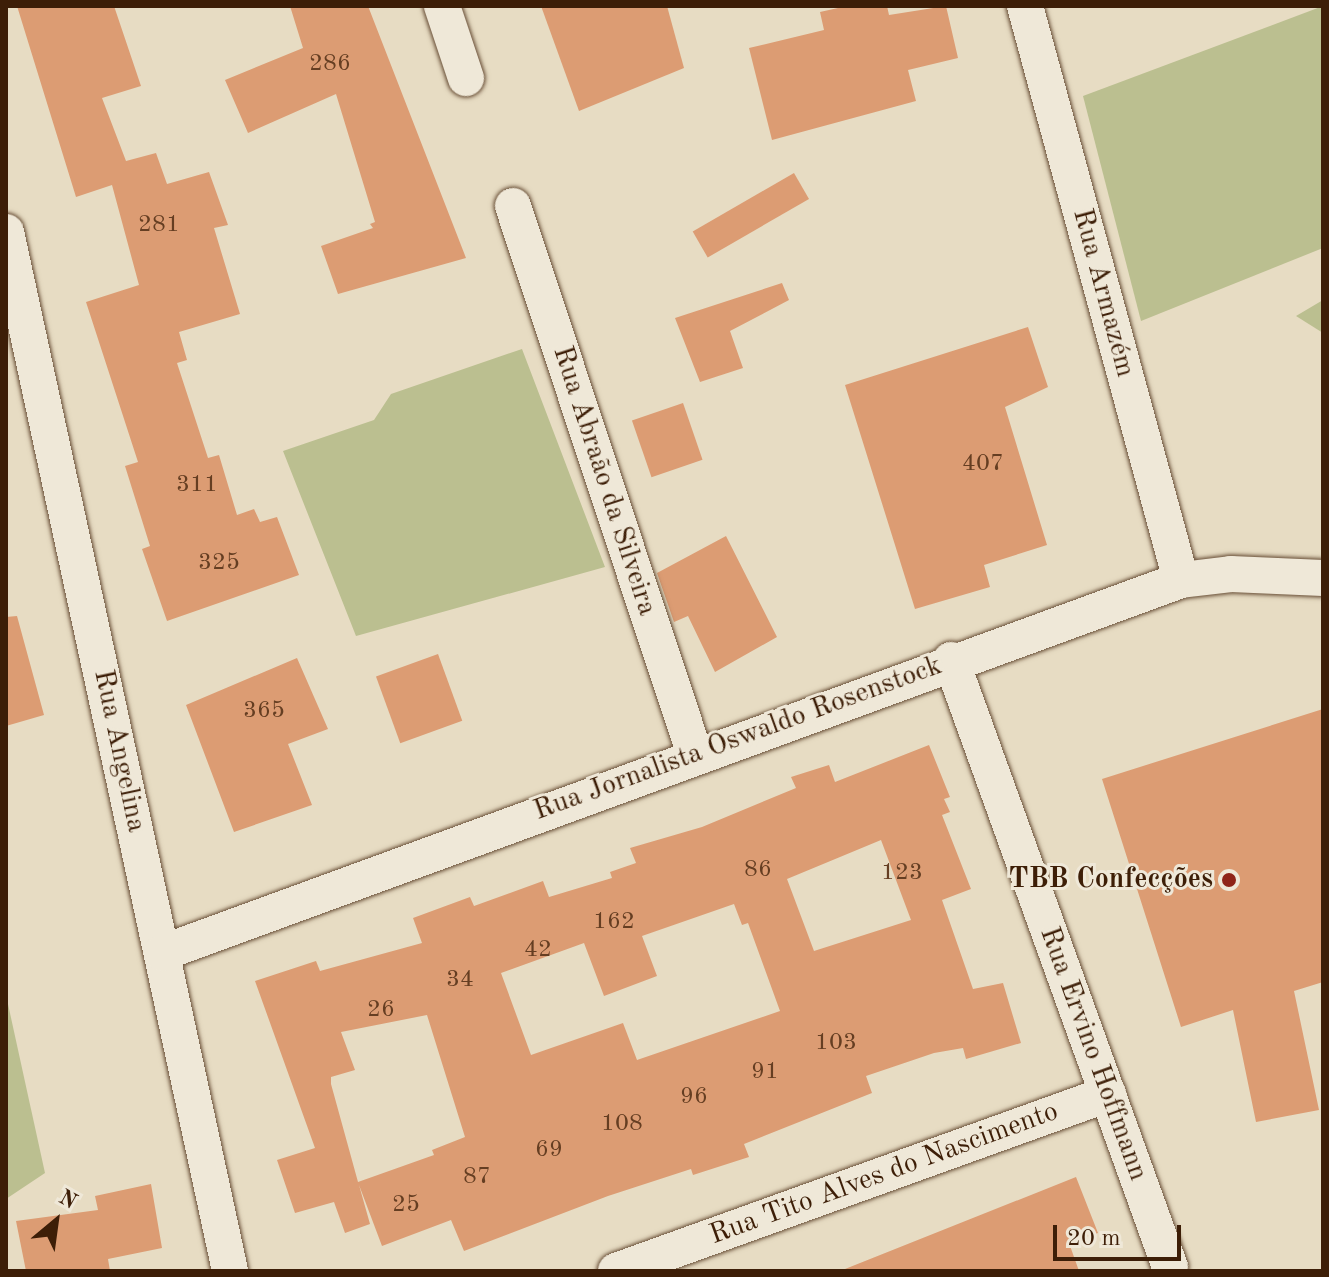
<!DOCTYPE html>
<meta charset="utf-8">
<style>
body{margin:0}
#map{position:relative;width:1329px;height:1277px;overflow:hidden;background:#e7dcc3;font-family:"Old Standard TT",serif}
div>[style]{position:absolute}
.green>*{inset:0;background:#bbbf90}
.building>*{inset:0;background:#dc9c73;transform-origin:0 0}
.roads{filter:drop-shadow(0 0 2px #684e36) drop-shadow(0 0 2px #684e36)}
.street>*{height:36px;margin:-18px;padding:0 18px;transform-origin:18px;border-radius:18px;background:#efe8d8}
.dots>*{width:22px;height:22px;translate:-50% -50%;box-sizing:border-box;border:4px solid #efe8d8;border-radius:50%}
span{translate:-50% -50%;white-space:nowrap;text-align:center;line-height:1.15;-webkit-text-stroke:6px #efe8d8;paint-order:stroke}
.number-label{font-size:24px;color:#653e22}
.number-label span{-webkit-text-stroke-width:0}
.street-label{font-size:28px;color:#3d1e07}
.poi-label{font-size:28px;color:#3d1e07;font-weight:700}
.right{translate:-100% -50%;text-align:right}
.frame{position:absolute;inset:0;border:8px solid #3d1e07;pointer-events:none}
.north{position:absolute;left:16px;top:1181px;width:80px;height:80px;-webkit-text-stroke:6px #efe8d8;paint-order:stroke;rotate:29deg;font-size:22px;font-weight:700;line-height:32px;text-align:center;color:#3d1e07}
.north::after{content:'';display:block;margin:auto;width:28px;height:36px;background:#3d1e07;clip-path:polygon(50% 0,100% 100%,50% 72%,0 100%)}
.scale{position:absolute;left:1053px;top:1225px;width:128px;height:36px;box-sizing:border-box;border:4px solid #3d1e07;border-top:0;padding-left:10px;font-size:24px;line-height:28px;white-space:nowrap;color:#3d1e07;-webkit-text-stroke:6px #efe8d8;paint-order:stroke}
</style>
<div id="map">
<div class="green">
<i style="clip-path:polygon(1323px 6px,1323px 248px,1141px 321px,1083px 96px)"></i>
<i style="clip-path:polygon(1323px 300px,1323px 333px,1296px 316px)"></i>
<i style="clip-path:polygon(522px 349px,605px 567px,356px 636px,283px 451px,374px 420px,391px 394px)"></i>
<i style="clip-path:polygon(6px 995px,45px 1173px,6px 1199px)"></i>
</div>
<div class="building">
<i style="clip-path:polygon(17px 6px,114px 6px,141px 86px,102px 98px,126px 161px,156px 153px,167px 184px,209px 172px,228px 225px,214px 228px,240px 314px,179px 332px,187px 360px,177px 363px,208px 458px,219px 455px,237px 515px,254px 509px,260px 522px,277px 517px,299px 575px,167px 621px,142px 549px,150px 546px,125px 466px,138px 462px,86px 302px,139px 285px,112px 185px,76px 197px)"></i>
<i style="clip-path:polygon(290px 6px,368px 6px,466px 258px,338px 294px,321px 246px,373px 228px,370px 224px,375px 222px,336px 94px,248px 133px,225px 80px,303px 48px)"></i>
<i style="clip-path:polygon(541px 6px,667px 6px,684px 68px,579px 111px)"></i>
<i style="clip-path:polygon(847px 6px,887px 6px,889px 15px,946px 6px,958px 58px,908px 70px,916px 101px,772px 140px,749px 48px,824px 30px,820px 12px)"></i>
<i style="left:794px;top:173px;width:30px;height:117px;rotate:60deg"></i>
<i style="clip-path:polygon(782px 283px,789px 300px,730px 331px,743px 368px,700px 382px,675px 318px)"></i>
<i style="clip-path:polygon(1028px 327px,1048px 387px,1005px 407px,1047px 545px,984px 565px,990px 587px,915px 609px,845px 385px)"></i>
<i style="left:683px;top:403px;width:60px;height:54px;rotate:71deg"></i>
<i style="clip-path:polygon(726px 536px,777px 637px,715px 672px,688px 616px,674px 622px,657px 573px)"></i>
<i style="clip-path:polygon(17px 616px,44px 715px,6px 726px,6px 617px)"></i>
<i style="left:438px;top:654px;width:71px;height:66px;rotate:70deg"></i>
<i style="clip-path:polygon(297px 658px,328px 729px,288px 744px,312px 805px,234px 832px,186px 705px)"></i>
<i style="clip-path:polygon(1323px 709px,1323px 982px,1294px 991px,1319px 1110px,1256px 1122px,1233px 1010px,1181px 1027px,1102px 779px)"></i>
<i style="clip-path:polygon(evenodd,929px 745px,950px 797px,944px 799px,950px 812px,942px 815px,971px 889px,942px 900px,973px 989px,1003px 983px,1021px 1043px,966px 1059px,963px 1048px,934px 1053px,866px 1076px,872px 1093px,744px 1144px,749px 1157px,693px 1175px,691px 1169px,608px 1196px,464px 1251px,451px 1220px,382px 1246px,359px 1185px,370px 1224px,345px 1233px,334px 1202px,295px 1213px,277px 1160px,315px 1148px,255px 981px,316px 961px,320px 971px,422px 943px,413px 918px,470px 897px,474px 906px,543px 881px,549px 897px,612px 878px,610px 872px,636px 863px,630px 848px,702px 827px,796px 788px,791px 777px,829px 765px,835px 782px,929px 745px,881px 840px,911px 920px,814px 951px,787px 879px,881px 840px,929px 745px,734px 904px,742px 925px,748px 923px,780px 1011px,637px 1060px,623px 1023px,531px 1055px,501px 973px,584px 943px,604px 996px,657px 976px,642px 936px,734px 904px,929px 745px,427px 1015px,465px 1137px,432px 1150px,434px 1155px,358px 1182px,331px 1084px,331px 1077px,355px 1070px,341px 1032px,427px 1015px)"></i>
<i style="clip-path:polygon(1076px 1177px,1098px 1233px,1069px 1243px,1079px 1271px,840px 1271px)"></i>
<i style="clip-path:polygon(151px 1184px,162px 1248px,108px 1259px,110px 1271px,26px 1271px,16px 1221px,98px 1210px,95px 1196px)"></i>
</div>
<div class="roads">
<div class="street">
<i style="left:442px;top:6px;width:76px;rotate:71.6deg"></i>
<i style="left:1025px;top:6px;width:595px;rotate:74.8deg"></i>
<i style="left:513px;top:206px;width:578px;rotate:71.66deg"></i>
<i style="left:6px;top:232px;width:1063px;rotate:77.83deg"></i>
<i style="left:951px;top:660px;width:645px;rotate:70.16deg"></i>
<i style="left:162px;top:953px;width:1085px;rotate:-20.1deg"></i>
<i style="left:1181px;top:580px;width:50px;rotate:-6.8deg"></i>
<i style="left:1231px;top:574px;width:92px;rotate:2.5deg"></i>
<i style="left:616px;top:1271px;width:523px;rotate:-19.79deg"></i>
</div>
</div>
<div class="dots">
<i style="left:1229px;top:880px;background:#8f2418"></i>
</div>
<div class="number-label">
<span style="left:330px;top:65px">286</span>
<span style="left:159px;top:226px">281</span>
<span style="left:983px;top:465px">407</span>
<span style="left:197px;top:486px">311</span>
<span style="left:219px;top:564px">325</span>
<span style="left:264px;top:712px">365</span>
<span style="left:758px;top:871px">86</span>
<span style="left:902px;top:874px">123</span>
<span style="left:614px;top:923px">162</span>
<span style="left:538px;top:951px">42</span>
<span style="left:460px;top:981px">34</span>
<span style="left:381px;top:1011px">26</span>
<span style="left:836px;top:1044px">103</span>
<span style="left:765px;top:1073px">91</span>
<span style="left:694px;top:1098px">96</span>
<span style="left:622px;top:1125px">108</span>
<span style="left:549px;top:1151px">69</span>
<span style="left:477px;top:1178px">87</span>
<span style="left:406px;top:1206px">25</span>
</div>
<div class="street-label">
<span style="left:1103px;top:293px;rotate:75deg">Rua Armazém</span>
<span style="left:604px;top:481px;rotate:72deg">Rua Abraão da Silveira</span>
<span style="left:738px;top:739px;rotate:-20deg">Rua Jornalista Oswaldo Rosenstock</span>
<span style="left:119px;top:751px;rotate:78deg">Rua Angelina</span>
<span style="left:1093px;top:1054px;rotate:70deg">Rua Ervino Hoffmann</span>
<span style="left:884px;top:1174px;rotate:-20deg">Rua Tito Alves do Nascimento</span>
</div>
<div class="poi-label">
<span class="right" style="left:1213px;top:880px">TBB Confecções</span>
</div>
<div class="frame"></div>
<div class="north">N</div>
<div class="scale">20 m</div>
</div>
